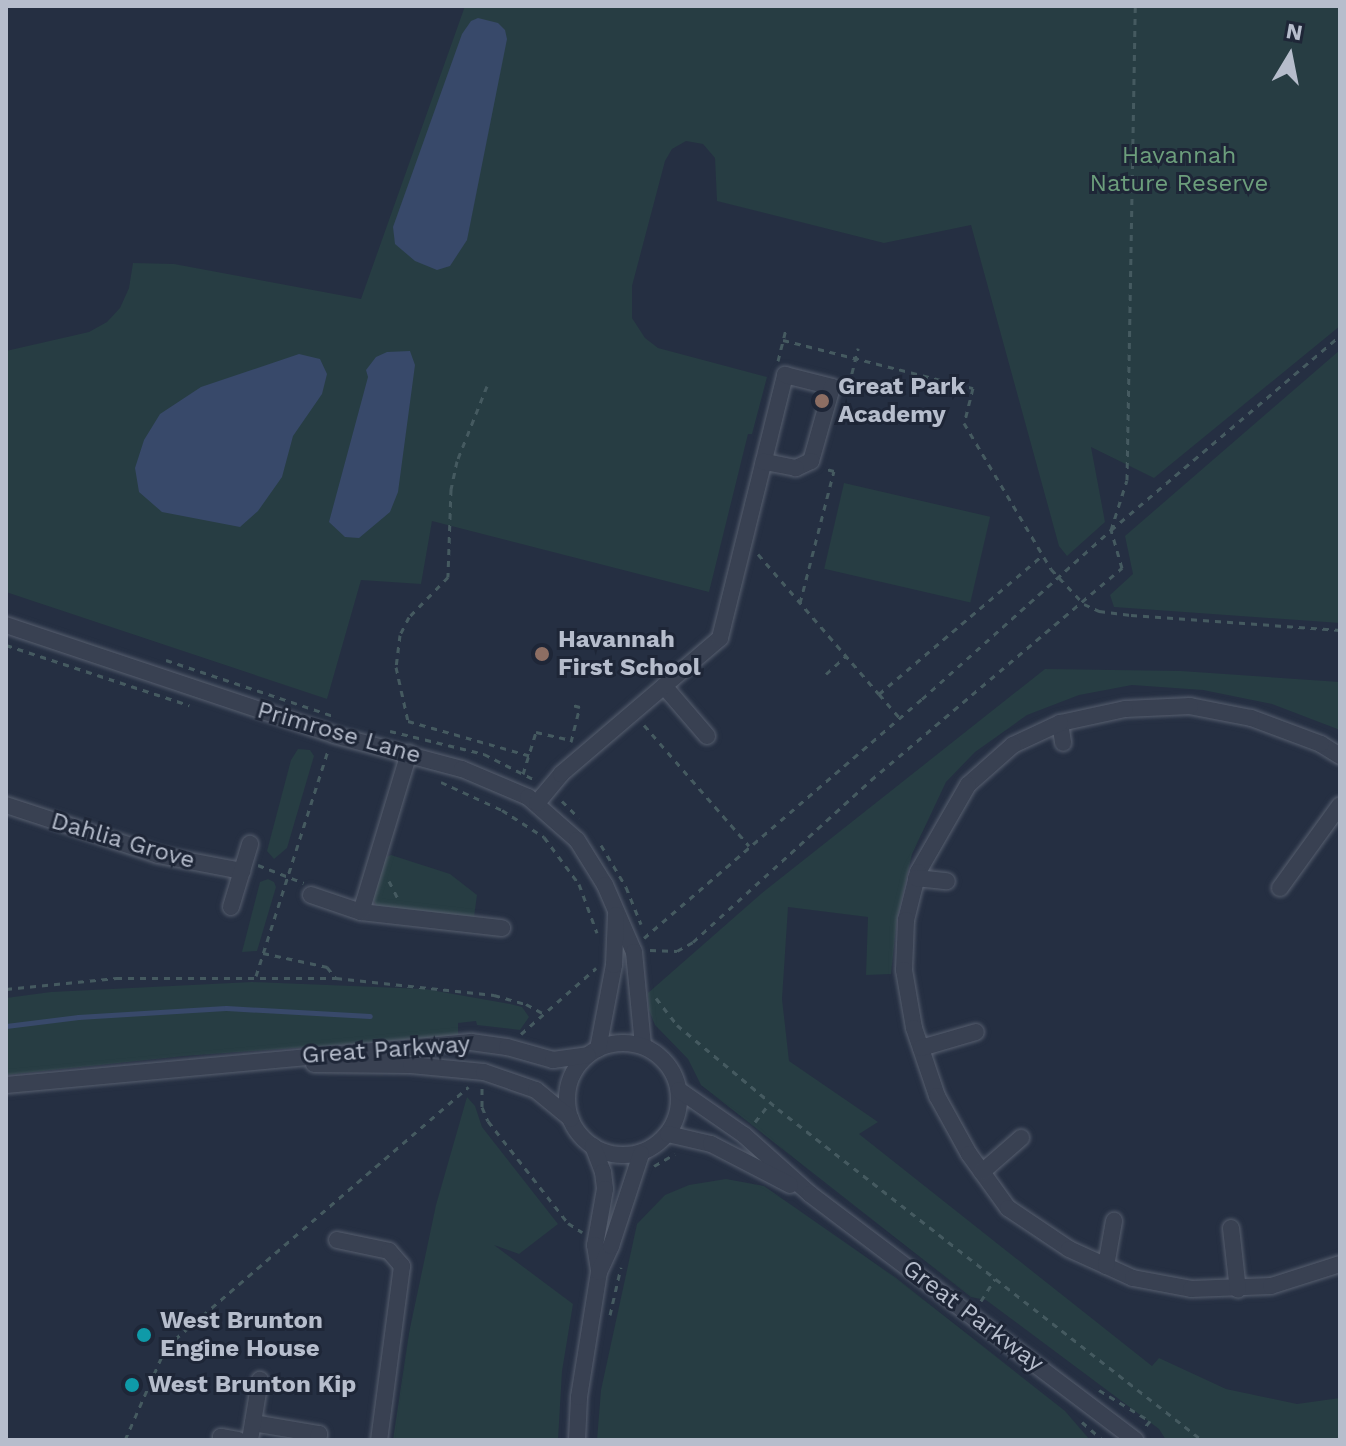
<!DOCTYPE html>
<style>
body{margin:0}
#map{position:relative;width:1346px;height:1446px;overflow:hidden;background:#252f42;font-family:"Work Sans",sans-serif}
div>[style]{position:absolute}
.green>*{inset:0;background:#273d43;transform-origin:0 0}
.water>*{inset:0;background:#38496a}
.stream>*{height:5px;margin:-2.5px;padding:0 2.5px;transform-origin:2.5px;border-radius:2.5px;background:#38496a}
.path>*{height:3px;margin-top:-1.5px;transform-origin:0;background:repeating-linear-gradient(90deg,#455a60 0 6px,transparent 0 12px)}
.roads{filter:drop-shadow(0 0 2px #575f6f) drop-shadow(0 0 2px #575f6f)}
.minor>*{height:16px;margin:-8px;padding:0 8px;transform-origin:8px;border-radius:8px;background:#394152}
.minor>.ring{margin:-8px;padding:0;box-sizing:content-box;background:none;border:16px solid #394152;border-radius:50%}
.dots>*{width:22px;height:22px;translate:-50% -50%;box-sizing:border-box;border:4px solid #1e2637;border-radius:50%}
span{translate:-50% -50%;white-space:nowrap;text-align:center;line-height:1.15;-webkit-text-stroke:6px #1e2637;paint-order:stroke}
.park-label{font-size:24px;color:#6c9e7c}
.poi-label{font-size:24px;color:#b6bdcc;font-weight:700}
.left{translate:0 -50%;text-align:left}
.street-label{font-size:24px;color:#b6bdcc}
.frame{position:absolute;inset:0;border:8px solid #b6bdcc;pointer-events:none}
.north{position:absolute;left:1250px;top:16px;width:80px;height:80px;-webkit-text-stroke:6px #1e2637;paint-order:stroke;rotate:10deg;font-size:22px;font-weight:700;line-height:32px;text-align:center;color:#b6bdcc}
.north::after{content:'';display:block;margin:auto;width:28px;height:36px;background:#b6bdcc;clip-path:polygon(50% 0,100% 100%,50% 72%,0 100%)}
</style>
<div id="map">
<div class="green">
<i style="clip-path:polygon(465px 6px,1340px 6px,1340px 326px,1154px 478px,1091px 447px,1105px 522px,1067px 556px,1059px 546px,971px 225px,884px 243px,717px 201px,715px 158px,703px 144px,686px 141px,672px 149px,665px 161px,632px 286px,632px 318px,645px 338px,658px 348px,767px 377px,752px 434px,748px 434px,709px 592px,432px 521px,421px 584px,361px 580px,327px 699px,6px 592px,6px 351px,89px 332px,107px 322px,120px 308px,129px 288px,133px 263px,174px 264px,361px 299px)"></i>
<i style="clip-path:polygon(1340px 350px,1340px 623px,1114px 607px,1110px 595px,1133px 574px,1125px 536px)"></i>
<i style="left:844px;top:483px;width:150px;height:88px;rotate:13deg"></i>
<i style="clip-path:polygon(1045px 669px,1181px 671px,1340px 682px,1340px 730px,1272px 704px,1203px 690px,1132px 685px,1079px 695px,1027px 715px,975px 752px,946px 782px,912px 854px,897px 919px,891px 974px,866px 975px,868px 917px,788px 907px,782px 999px,789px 1061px,878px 1122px,859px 1134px,1152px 1366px,1159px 1358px,1226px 1389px,1297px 1404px,1340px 1398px,1340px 1440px,1166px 1440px,1159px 1429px,986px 1300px,971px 1297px,701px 1085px,688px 1059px,655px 1025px,649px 1010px,648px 993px,762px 893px)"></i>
<i style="clip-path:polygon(298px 749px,310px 750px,314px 756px,287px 848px,274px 859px,267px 851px,291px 760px)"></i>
<i style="clip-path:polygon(391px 855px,450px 874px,477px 895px,474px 917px,377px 908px,373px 899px,386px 857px)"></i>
<i style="clip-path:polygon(268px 879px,274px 882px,276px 887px,257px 951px,242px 952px,260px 882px)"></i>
<i style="clip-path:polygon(252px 982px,425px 989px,510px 1004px,522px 1007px,529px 1017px,520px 1030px,477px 1025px,476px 1021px,458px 1023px,458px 1035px,422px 1039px,184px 1056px,6px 1075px,6px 998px,51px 992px)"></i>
<i style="clip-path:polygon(467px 1097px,475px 1106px,482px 1127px,558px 1224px,519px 1254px,494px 1245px,573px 1304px,562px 1371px,558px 1440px,393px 1440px,409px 1333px,436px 1205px)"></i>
<i style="clip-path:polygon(726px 1179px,764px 1186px,896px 1278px,1065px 1411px,1090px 1440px,597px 1440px,601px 1390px,637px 1224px,665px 1195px,689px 1185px)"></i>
</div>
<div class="water">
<i style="clip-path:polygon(478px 18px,498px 23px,505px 30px,507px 39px,467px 240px,450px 266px,437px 270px,415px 261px,395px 244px,393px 227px,462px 34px,471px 21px)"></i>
<i style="clip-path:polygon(410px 351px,415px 365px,398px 492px,390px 512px,359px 538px,345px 537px,329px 522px,368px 377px,366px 370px,376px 357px,387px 352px)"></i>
<i style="clip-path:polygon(299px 354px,320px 359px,327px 374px,322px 394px,293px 436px,282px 477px,258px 511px,240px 527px,162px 512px,139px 492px,135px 468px,144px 440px,160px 414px,201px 387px)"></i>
</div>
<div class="stream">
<i style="left:6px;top:1026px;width:73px;rotate:-7.1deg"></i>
<i style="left:78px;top:1017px;width:148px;rotate:-3.5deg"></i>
<i style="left:226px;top:1008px;width:144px;rotate:3.2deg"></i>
</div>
<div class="path">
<i style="left:783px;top:340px;width:196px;rotate:14.2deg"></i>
<i style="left:973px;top:388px;width:36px;rotate:104deg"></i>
<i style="left:964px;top:423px;width:170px;rotate:59.2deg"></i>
<i style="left:1051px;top:569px;width:48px;rotate:46.7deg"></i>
<i style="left:1084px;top:604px;width:17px;rotate:25deg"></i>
<i style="left:1099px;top:611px;width:32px;rotate:7deg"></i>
<i style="left:1131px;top:615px;width:210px;rotate:4.1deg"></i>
<i style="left:778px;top:361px;width:32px;rotate:-76deg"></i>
<i style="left:849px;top:385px;width:38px;rotate:-76deg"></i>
<i style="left:487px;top:386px;width:81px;rotate:111.8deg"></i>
<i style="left:457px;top:461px;width:29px;rotate:102deg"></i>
<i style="left:451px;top:489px;width:88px;rotate:92deg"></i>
<i style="left:448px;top:577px;width:56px;rotate:134.3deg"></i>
<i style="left:409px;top:617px;width:20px;rotate:117deg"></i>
<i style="left:400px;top:635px;width:32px;rotate:97deg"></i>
<i style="left:396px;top:667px;width:55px;rotate:77.5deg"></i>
<i style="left:408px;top:721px;width:128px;rotate:15.9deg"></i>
<i style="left:758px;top:554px;width:185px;rotate:49.2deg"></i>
<i style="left:879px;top:694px;width:215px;rotate:-40.3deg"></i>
<i style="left:800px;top:603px;width:136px;rotate:-75.6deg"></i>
<i style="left:834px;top:471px;width:8px;rotate:-166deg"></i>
<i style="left:6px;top:645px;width:193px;rotate:18.2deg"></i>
<i style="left:166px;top:660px;width:176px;rotate:18.5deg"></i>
<i style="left:826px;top:674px;width:27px;rotate:-42deg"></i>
<i style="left:879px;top:694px;width:32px;rotate:49deg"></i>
<i style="left:644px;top:725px;width:160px;rotate:49deg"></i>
<i style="left:390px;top:731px;width:97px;rotate:13.7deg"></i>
<i style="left:484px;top:754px;width:59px;rotate:27deg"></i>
<i style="left:571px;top:742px;width:36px;rotate:-76deg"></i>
<i style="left:580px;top:707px;width:8px;rotate:-166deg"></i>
<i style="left:523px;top:774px;width:44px;rotate:-72.8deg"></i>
<i style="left:536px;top:732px;width:37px;rotate:13deg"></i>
<i style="left:441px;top:782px;width:67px;rotate:24.7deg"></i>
<i style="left:502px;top:810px;width:50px;rotate:32.7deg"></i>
<i style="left:544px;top:837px;width:59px;rotate:53.3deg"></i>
<i style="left:579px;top:884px;width:52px;rotate:69.8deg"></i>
<i style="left:562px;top:801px;width:24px;rotate:45deg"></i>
<i style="left:601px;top:845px;width:49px;rotate:59.2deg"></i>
<i style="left:626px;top:887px;width:40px;rotate:68deg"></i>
<i style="left:258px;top:865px;width:49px;rotate:21.4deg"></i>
<i style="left:389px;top:881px;width:20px;rotate:63deg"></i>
<i style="left:644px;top:938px;width:367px;rotate:-40.7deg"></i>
<i style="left:922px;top:699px;width:254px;rotate:-41.8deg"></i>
<i style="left:1111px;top:530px;width:300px;rotate:-40.3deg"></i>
<i style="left:650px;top:950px;width:27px;rotate:2deg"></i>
<i style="left:677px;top:951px;width:18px;rotate:-29deg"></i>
<i style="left:693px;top:942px;width:241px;rotate:-42.3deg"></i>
<i style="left:871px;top:780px;width:329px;rotate:-40.2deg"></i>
<i style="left:1122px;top:568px;width:40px;rotate:-106deg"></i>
<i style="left:1111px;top:530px;width:52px;rotate:-72.3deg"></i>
<i style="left:1127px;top:480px;width:474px;rotate:-89deg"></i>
<i style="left:263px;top:953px;width:66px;rotate:12.3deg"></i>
<i style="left:327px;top:967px;width:14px;rotate:51deg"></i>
<i style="left:256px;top:976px;width:236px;rotate:-72.3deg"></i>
<i style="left:6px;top:989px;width:111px;rotate:-5.7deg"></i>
<i style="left:116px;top:978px;width:220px"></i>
<i style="left:336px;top:978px;width:159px;rotate:6.1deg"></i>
<i style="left:494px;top:995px;width:33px;rotate:16deg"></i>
<i style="left:526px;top:1004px;width:21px;rotate:29deg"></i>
<i style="left:656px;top:998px;width:34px;rotate:52deg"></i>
<i style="left:677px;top:1025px;width:131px;rotate:39.7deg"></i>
<i style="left:778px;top:1109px;width:538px;rotate:37.98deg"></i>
<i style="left:521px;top:1034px;width:100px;rotate:-41.3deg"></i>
<i style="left:482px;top:1088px;width:19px;rotate:90deg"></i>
<i style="left:482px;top:1107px;width:15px;rotate:67deg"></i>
<i style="left:488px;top:1121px;width:130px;rotate:51.9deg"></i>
<i style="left:568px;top:1223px;width:17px;rotate:33deg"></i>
<i style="left:755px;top:1122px;width:24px;rotate:-52deg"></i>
<i style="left:654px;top:1166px;width:24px;rotate:-30deg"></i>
<i style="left:981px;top:1301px;width:26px;rotate:-58deg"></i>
<i style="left:610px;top:1315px;width:49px;rotate:-77.1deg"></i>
<i style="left:1099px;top:1390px;width:60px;rotate:31.3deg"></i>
<i style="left:1150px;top:1421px;width:8px;rotate:130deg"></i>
<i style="left:1082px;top:1422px;width:28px;rotate:41deg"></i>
<i style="left:125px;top:1440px;width:102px;rotate:-66.2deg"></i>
<i style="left:166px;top:1347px;width:399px;rotate:-40.7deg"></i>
</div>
<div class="roads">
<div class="minor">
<i style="left:6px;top:625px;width:346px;rotate:18.5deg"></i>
<i style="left:334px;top:735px;width:132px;rotate:14.9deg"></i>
<i style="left:462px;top:769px;width:72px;rotate:23deg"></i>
<i style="left:528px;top:797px;width:65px;rotate:41.3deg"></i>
<i style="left:577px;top:840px;width:53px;rotate:58.1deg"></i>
<i style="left:605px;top:885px;width:73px;rotate:66.6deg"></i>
<i style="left:634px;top:952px;width:94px;rotate:84.5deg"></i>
<i style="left:664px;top:686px;width:66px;rotate:49.3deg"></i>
<i style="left:1060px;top:723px;width:20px;rotate:81deg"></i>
<i style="left:1340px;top:756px;width:22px;rotate:-148deg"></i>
<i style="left:1321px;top:744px;width:75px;rotate:-159.6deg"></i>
<i style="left:1251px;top:718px;width:62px;rotate:-168.9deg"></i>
<i style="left:1190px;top:706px;width:65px;rotate:177.4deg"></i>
<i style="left:1125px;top:709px;width:66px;rotate:167.8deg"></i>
<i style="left:1060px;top:723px;width:52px;rotate:154.9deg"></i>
<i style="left:1013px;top:745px;width:60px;rotate:138.4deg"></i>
<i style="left:968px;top:785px;width:100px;rotate:119.9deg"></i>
<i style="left:918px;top:872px;width:49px;rotate:104deg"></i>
<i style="left:906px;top:920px;width:50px;rotate:92.3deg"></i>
<i style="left:904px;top:970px;width:59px;rotate:80.2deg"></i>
<i style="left:914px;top:1028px;width:72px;rotate:71.3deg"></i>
<i style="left:937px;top:1096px;width:66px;rotate:61.1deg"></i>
<i style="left:969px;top:1154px;width:67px;rotate:54.2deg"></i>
<i style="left:1008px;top:1208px;width:73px;rotate:33.9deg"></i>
<i style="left:1069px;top:1249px;width:70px;rotate:24.4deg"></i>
<i style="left:1133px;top:1278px;width:59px;rotate:10.7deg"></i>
<i style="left:1191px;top:1289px;width:80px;rotate:-2.1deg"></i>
<i style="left:1271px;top:1286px;width:72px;rotate:-17.7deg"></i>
<i style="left:537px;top:803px;width:38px;rotate:-50deg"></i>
<i style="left:561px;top:774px;width:209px;rotate:-40.5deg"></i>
<i style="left:720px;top:638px;width:271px;rotate:-76.1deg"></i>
<i style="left:785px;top:375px;width:49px;rotate:14.3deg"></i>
<i style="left:832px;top:387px;width:77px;rotate:105.8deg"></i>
<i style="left:811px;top:461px;width:17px;rotate:155deg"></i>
<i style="left:796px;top:468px;width:33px;rotate:-169deg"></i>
<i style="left:6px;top:805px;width:160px;rotate:18.2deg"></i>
<i style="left:158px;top:855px;width:86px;rotate:10.8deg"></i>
<i style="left:916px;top:878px;width:31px;rotate:6deg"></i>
<i style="left:1280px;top:888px;width:102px;rotate:-54.1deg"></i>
<i style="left:311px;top:895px;width:53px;rotate:18.8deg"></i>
<i style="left:361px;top:912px;width:142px;rotate:6.5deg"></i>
<i style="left:231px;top:907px;width:66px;rotate:-73.2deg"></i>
<i style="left:361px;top:912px;width:166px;rotate:-73.2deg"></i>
<i class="ring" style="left:567px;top:1043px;width:96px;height:96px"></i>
<i style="left:921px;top:1048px;width:57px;rotate:-16.2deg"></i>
<i style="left:598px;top:1049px;width:86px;rotate:-79.2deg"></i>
<i style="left:614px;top:965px;width:50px;rotate:-87.7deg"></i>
<i style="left:314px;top:1064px;width:97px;rotate:0.6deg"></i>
<i style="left:411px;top:1065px;width:73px;rotate:5.5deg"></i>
<i style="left:484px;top:1072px;width:55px;rotate:19.1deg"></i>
<i style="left:536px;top:1090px;width:45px;rotate:39.6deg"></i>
<i style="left:6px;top:1085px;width:467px;rotate:-5.3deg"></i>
<i style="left:471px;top:1042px;width:36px;rotate:8deg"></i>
<i style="left:507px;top:1047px;width:48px;rotate:15.8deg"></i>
<i style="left:553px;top:1060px;width:35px;rotate:-8deg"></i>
<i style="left:679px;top:1090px;width:79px;rotate:34.7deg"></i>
<i style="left:744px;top:1135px;width:89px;rotate:41.8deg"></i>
<i style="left:810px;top:1194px;width:408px;rotate:37.1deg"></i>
<i style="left:668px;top:1134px;width:44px;rotate:13.1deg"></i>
<i style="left:711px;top:1144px;width:89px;rotate:27.4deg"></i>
<i style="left:593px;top:1146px;width:28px;rotate:69deg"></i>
<i style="left:603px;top:1172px;width:17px;rotate:83deg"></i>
<i style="left:605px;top:1189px;width:57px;rotate:100.1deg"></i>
<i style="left:595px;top:1245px;width:25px;rotate:81deg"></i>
<i style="left:982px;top:1172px;width:52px;rotate:-41.1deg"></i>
<i style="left:1231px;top:1228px;width:62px;rotate:83.6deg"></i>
<i style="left:337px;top:1240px;width:53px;rotate:11.9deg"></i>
<i style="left:389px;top:1251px;width:20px;rotate:49deg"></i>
<i style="left:402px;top:1266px;width:176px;rotate:97.5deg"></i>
<i style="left:1106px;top:1266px;width:46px;rotate:-79.9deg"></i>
<i style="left:253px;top:1423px;width:67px;rotate:9.5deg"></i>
<i style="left:319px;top:1434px;width:6px;rotate:99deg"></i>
<i style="left:221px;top:1440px;width:3px;rotate:-90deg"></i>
<i style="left:221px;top:1437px;width:17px;rotate:10deg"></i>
<i style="left:250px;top:1440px;width:61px;rotate:-80.5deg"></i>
<i style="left:577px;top:1440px;width:43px;rotate:-87.3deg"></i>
<i style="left:579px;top:1397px;width:127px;rotate:-80.9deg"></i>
<i style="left:599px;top:1272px;width:29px;rotate:-65deg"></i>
<i style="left:611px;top:1246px;width:97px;rotate:-71.9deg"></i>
</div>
</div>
<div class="dots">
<i style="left:822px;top:401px;background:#8d6e63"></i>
<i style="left:542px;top:654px;background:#8d6e63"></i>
<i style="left:144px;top:1335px;background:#0f9aa8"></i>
<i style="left:132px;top:1385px;background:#0f9aa8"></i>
</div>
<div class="park-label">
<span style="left:1179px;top:170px">Havannah<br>Nature Reserve</span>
</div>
<div class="poi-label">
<span class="left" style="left:838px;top:401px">Great Park<br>Academy</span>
<span class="left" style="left:558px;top:654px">Havannah<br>First School</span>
<span class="left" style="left:160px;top:1335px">West Brunton<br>Engine House</span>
<span class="left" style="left:148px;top:1385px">West Brunton Kip</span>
</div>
<div class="street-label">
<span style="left:339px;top:733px;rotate:16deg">Primrose Lane</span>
<span style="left:123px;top:841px;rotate:16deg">Dahlia Grove</span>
<span style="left:386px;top:1050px;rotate:-4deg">Great Parkway</span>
<span style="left:973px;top:1316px;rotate:37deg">Great Parkway</span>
</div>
<div class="frame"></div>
<div class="north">N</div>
</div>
